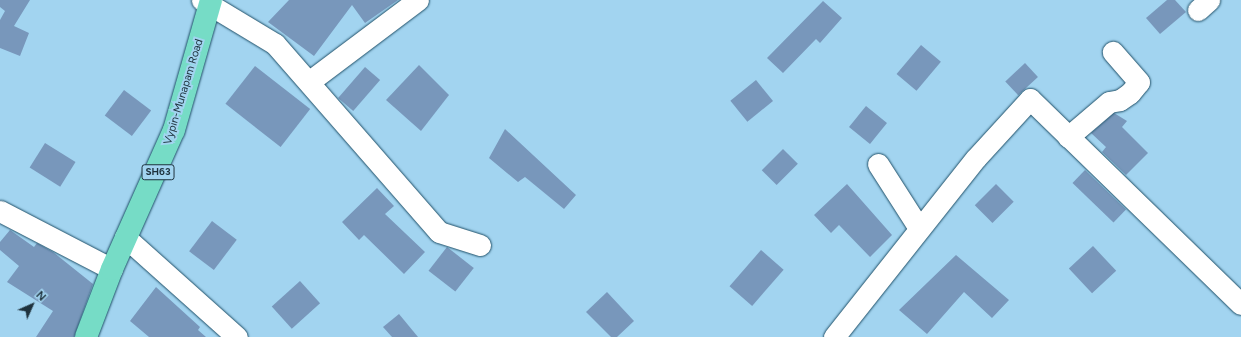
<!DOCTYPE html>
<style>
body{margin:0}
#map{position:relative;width:1241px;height:337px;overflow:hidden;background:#a2d4f0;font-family:Figtree,sans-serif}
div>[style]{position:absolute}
.building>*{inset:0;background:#7897bb;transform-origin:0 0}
.roads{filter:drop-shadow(0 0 1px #205068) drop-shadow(0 0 1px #205068)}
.street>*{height:21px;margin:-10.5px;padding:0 10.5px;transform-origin:10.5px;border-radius:10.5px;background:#fff}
.primary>*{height:22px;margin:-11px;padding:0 11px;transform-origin:11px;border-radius:11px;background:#76dcc6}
span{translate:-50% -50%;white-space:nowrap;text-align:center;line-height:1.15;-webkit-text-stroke:4px #a2d4f0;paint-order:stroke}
.shield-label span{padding:1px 3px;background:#a2d4f0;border:1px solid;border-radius:3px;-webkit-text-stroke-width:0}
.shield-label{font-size:10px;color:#1e323d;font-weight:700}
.street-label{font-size:11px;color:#1e323d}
.north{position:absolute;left:12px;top:285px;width:40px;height:40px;-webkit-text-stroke:3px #a2d4f0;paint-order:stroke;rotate:45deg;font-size:11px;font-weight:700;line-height:16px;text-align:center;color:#1e323d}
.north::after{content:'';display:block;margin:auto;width:14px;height:18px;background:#1e323d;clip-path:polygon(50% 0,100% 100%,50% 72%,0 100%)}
</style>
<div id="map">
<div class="building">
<i style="clip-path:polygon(0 0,30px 0,14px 26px,29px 33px,20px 56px,0 48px,0 20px,5px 11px,0 7px)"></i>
<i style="clip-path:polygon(289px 0,398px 0,365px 23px,352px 5px,314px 56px,268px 22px)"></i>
<i style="clip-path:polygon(1167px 0,1175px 0,1186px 12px,1160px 34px,1146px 18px)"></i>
<i style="clip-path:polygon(823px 1px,842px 18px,820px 43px,816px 39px,783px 73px,767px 58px)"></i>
<i style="left:921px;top:45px;width:26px;height:38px;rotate:40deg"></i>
<i style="left:1025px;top:63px;width:19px;height:27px;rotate:47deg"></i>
<i style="clip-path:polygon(419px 65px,449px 95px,421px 131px,386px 100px)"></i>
<i style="left:255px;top:66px;width:70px;height:48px;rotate:38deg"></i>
<i style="left:365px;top:67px;width:20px;height:41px;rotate:41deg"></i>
<i style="left:756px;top:80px;width:27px;height:33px;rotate:51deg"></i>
<i style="left:124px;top:90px;width:34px;height:32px;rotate:37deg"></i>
<i style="left:866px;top:106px;width:27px;height:27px;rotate:39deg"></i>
<i style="clip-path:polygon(1114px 113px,1127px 121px,1122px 127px,1148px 153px,1126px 175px,1102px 152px,1106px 147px,1091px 133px)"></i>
<i style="clip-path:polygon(505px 129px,576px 195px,564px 209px,525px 177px,518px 182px,489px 158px)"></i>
<i style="left:45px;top:143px;width:36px;height:29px;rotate:32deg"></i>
<i style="left:783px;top:149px;width:21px;height:30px;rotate:45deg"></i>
<i style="left:1085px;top:170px;width:57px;height:18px;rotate:44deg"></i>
<i style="clip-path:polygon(847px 184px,892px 235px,870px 257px,839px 225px,831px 233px,814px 215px)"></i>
<i style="left:996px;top:184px;width:25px;height:30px;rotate:45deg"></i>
<i style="clip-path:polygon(377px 188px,394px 206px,385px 214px,425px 252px,404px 274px,364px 235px,359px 240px,342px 222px)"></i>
<i style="left:212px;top:221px;width:31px;height:38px;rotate:37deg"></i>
<i style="clip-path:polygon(10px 230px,34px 247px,37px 243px,53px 252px,93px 284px,74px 337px,36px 337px,53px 311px,7px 282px,19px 266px,0 250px,0 242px)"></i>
<i style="left:1093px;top:246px;width:34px;height:33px;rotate:47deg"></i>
<i style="left:447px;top:247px;width:34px;height:30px;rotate:38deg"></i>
<i style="left:761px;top:250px;width:30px;height:48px;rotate:41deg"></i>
<i style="clip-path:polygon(956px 255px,1009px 300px,992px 318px,964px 292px,927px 334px,899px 310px)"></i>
<i style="left:300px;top:281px;width:30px;height:38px;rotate:48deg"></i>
<i style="clip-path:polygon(156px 287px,200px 327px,198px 330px,206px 337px,149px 337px,130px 321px)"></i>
<i style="clip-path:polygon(607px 292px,634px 321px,617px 337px,611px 337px,586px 312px)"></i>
<i style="clip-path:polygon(399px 314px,418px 337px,392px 337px,383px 327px)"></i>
</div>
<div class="roads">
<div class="street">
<i style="left:202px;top:0;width:85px;rotate:31.1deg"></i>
<i style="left:275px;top:44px;width:249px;rotate:48.9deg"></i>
<i style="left:439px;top:232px;width:43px;rotate:17.6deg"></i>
<i style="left:1198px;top:10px;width:15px;rotate:-42deg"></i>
<i style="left:310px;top:81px;width:135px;rotate:-36.9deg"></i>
<i style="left:1068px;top:137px;width:54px;rotate:-40.5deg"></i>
<i style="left:1109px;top:102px;width:11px;rotate:-10deg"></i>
<i style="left:1120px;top:100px;width:12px;rotate:-35deg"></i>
<i style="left:1130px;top:93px;width:14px;rotate:-51deg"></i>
<i style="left:1139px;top:82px;width:40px;rotate:-131deg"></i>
<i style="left:878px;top:164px;width:76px;rotate:57.4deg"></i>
<i style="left:0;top:211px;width:126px;rotate:27.4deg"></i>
<i style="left:125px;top:237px;width:150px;rotate:41.8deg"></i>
<i style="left:834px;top:337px;width:228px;rotate:-51.6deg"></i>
<i style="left:976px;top:158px;width:80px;rotate:-47.5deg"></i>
<i style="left:1030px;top:99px;width:294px;rotate:44.2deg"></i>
</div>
<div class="primary">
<i style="left:86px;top:337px;width:73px;rotate:-69.1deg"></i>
<i style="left:112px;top:269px;width:152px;rotate:-66deg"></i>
<i style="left:174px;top:130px;width:135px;rotate:-74.1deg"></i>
</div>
</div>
<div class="shield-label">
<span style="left:158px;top:172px">SH63</span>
</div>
<div class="street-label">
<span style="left:184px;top:92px;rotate:-73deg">Vypin-Munapam Road</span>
</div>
<div class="north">N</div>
</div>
